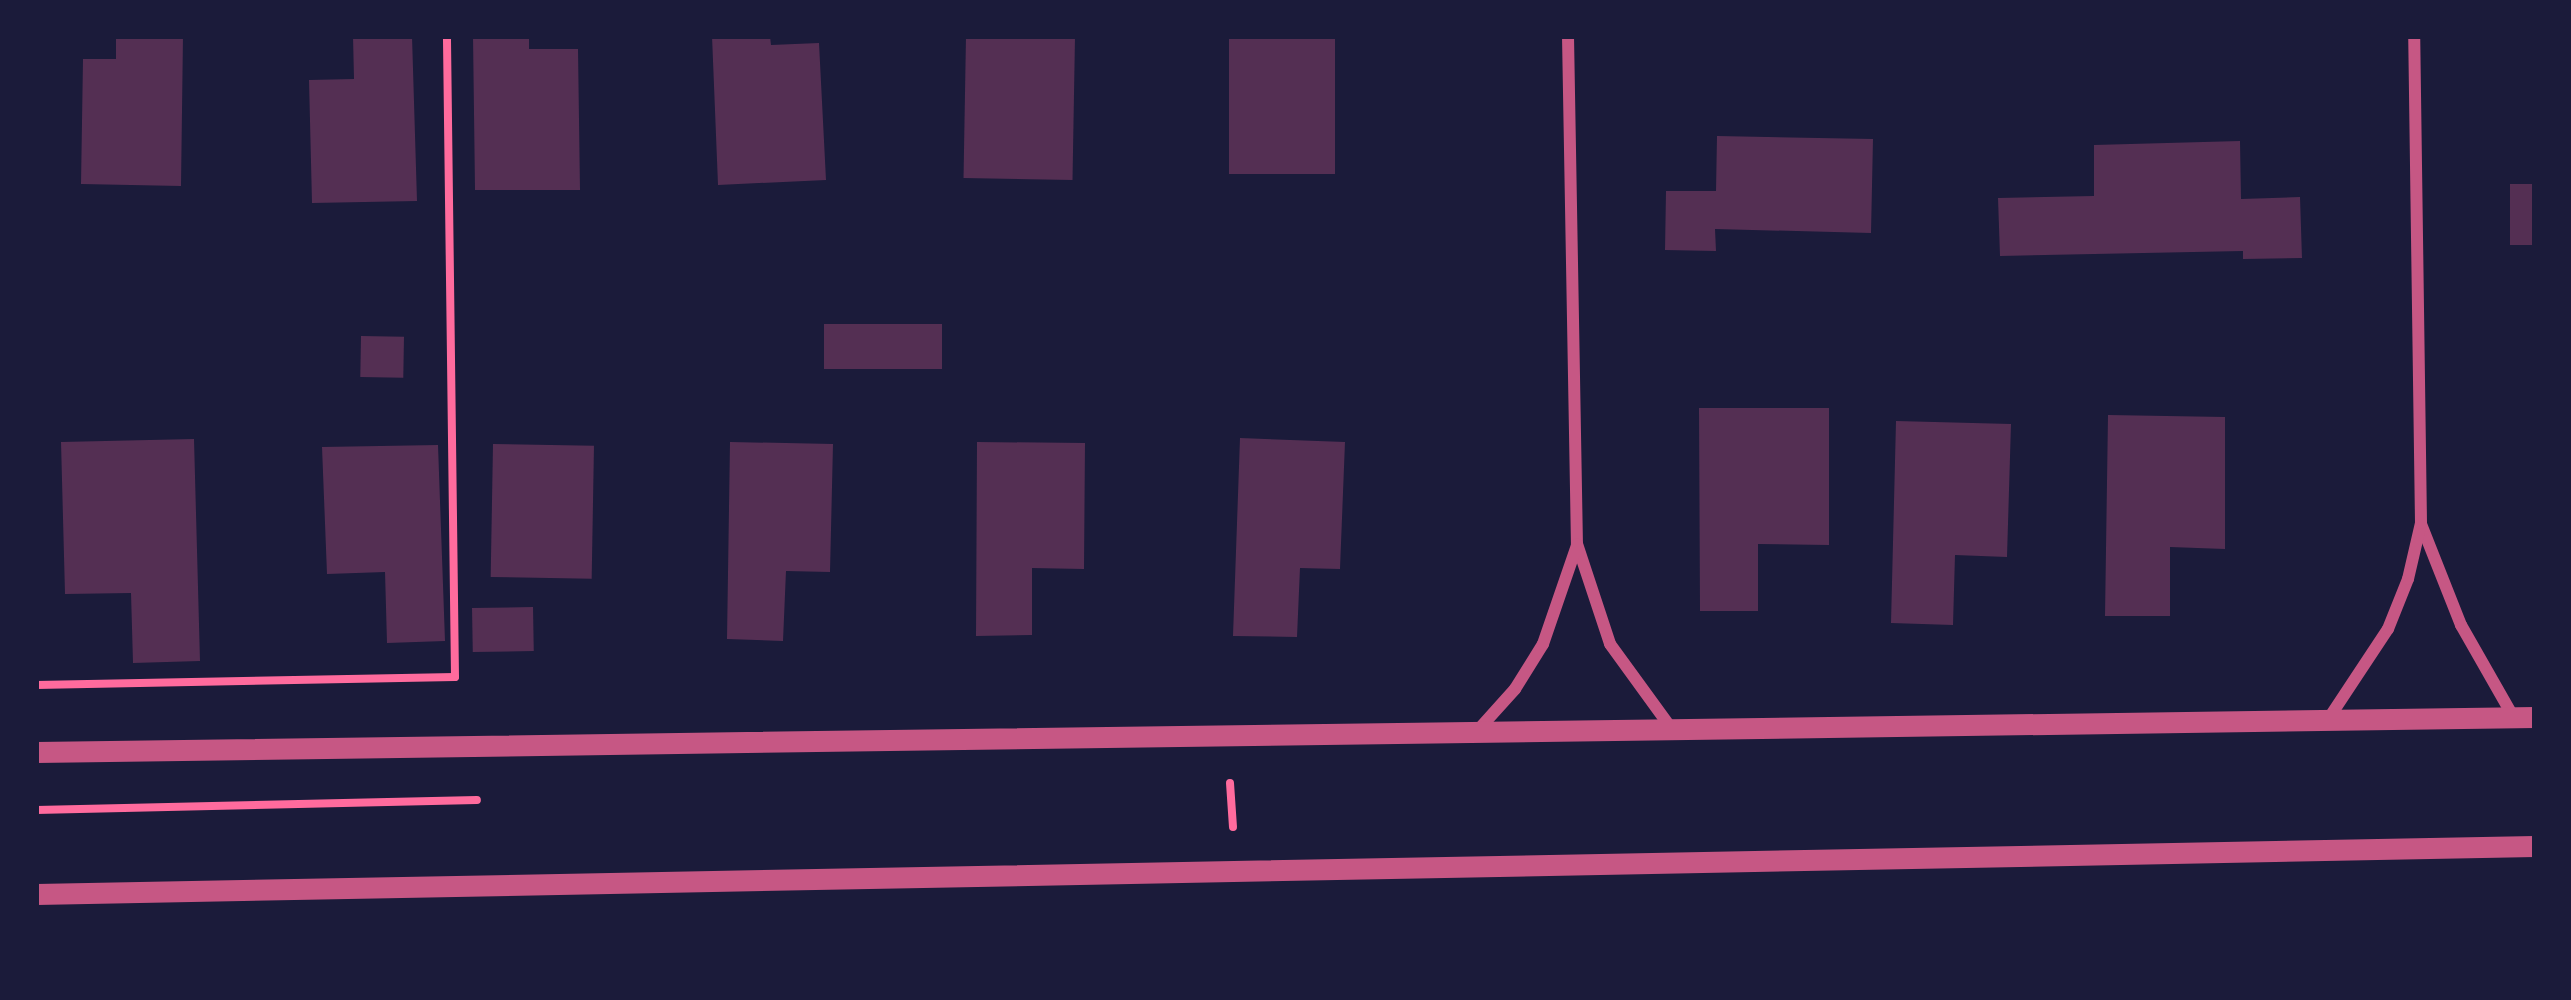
<!DOCTYPE html>
<style>
body{margin:0}
#map{position:relative;width:2571px;height:1000px;overflow:hidden;background:#1b1b3a;font-family:"Alegreya Sans",sans-serif}
div>[style]{position:absolute}
.building>*{inset:0;background:#542f53;transform-origin:0 0}
.path>*{height:8px;margin:-4px;padding:0 4px;transform-origin:4px;border-radius:4px;background:#ff6b9d}
.minor>*{height:12px;margin:-6px;padding:0 6px;transform-origin:6px;border-radius:6px;background:#c65784}
.tertiary>*{height:21px;margin:-10.5px;padding:0 10.5px;transform-origin:10.5px;border-radius:10.5px;background:#c65784}
span{translate:-50% -50%;white-space:nowrap;text-align:center;line-height:1.15;-webkit-text-stroke:12px #1b1b3a;paint-order:stroke}
.frame{position:absolute;inset:0;border:39px solid #1b1b3a;pointer-events:none}
</style>
<div id="map">
<div class="building">
<i style="clip-path:polygon(116px 36px,183px 36px,181px 186px,81px 184px,83px 59px,116px 59px)"></i>
<i style="clip-path:polygon(353px 36px,412px 36px,417px 201px,312px 203px,309px 80px,354px 79px)"></i>
<i style="clip-path:polygon(473px 36px,529px 36px,529px 49px,578px 49px,580px 190px,475px 190px)"></i>
<i style="clip-path:polygon(712px 36px,770px 36px,771px 45px,819px 43px,826px 180px,718px 185px)"></i>
<i style="left:966px;top:36px;width:109px;height:142px;rotate:1deg"></i>
<i style="left:1229px;top:36px;width:106px;height:138px"></i>
<i style="clip-path:polygon(1717px 136px,1873px 139px,1871px 233px,1715px 229px,1716px 251px,1665px 250px,1666px 191px,1716px 191px)"></i>
<i style="clip-path:polygon(2240px 141px,2241px 199px,2300px 197px,2302px 258px,2243px 259px,2243px 251px,2000px 256px,1998px 198px,2094px 196px,2094px 145px)"></i>
<i style="left:2535px;top:184px;width:61px;height:25px;rotate:90deg"></i>
<i style="left:942px;top:324px;width:45px;height:118px;rotate:90deg"></i>
<i style="left:361px;top:336px;width:43px;height:41px;rotate:1deg"></i>
<i style="clip-path:polygon(1699px 408px,1829px 408px,1829px 545px,1758px 544px,1758px 611px,1700px 611px)"></i>
<i style="clip-path:polygon(2108px 415px,2225px 417px,2225px 549px,2170px 547px,2170px 616px,2105px 616px)"></i>
<i style="clip-path:polygon(1896px 421px,2011px 424px,2007px 557px,1955px 555px,1953px 625px,1891px 623px)"></i>
<i style="clip-path:polygon(1240px 438px,1345px 442px,1340px 569px,1300px 568px,1297px 637px,1233px 636px)"></i>
<i style="clip-path:polygon(194px 439px,200px 661px,133px 663px,131px 593px,65px 594px,61px 442px)"></i>
<i style="clip-path:polygon(730px 442px,833px 444px,830px 572px,786px 571px,783px 641px,727px 639px)"></i>
<i style="clip-path:polygon(977px 442px,1085px 443px,1084px 569px,1032px 568px,1032px 635px,976px 636px)"></i>
<i style="left:493px;top:444px;width:101px;height:133px;rotate:1deg"></i>
<i style="clip-path:polygon(438px 445px,445px 641px,387px 643px,385px 572px,327px 574px,322px 447px)"></i>
<i style="left:533px;top:607px;width:44px;height:61px;rotate:89deg"></i>
</div>
<div class="path">
<i style="left:36px;top:685px;width:419px;rotate:-1.1deg"></i>
<i style="left:455px;top:677px;width:641px;rotate:-90.72deg"></i>
<i style="left:1230px;top:783px;width:44px;rotate:86.1deg"></i>
<i style="left:36px;top:810px;width:441px;rotate:-1.3deg"></i>
</div>
<div class="minor">
<i style="left:1568px;top:36px;width:508px;rotate:88.99deg"></i>
<i style="left:1577px;top:544px;width:105px;rotate:71.7deg"></i>
<i style="left:1610px;top:644px;width:104px;rotate:54deg"></i>
<i style="left:2421px;top:524px;width:109px;rotate:68.4deg"></i>
<i style="left:2461px;top:625px;width:105px;rotate:60.3deg"></i>
<i style="left:2329px;top:718px;width:107px;rotate:-56.5deg"></i>
<i style="left:2388px;top:629px;width:54px;rotate:-68.2deg"></i>
<i style="left:2408px;top:579px;width:57px;rotate:-76.9deg"></i>
<i style="left:2421px;top:523px;width:487px;rotate:-90.8deg"></i>
<i style="left:1479px;top:729px;width:54px;rotate:-48deg"></i>
<i style="left:1515px;top:689px;width:53px;rotate:-58.1deg"></i>
<i style="left:1543px;top:644px;width:105px;rotate:-71deg"></i>
</div>
<div class="tertiary">
<i style="left:36px;top:752px;width:2499px;rotate:-0.8deg"></i>
<i style="left:36px;top:894px;width:2499px;rotate:-1.1deg"></i>
</div>
<div class="frame"></div>
</div>
